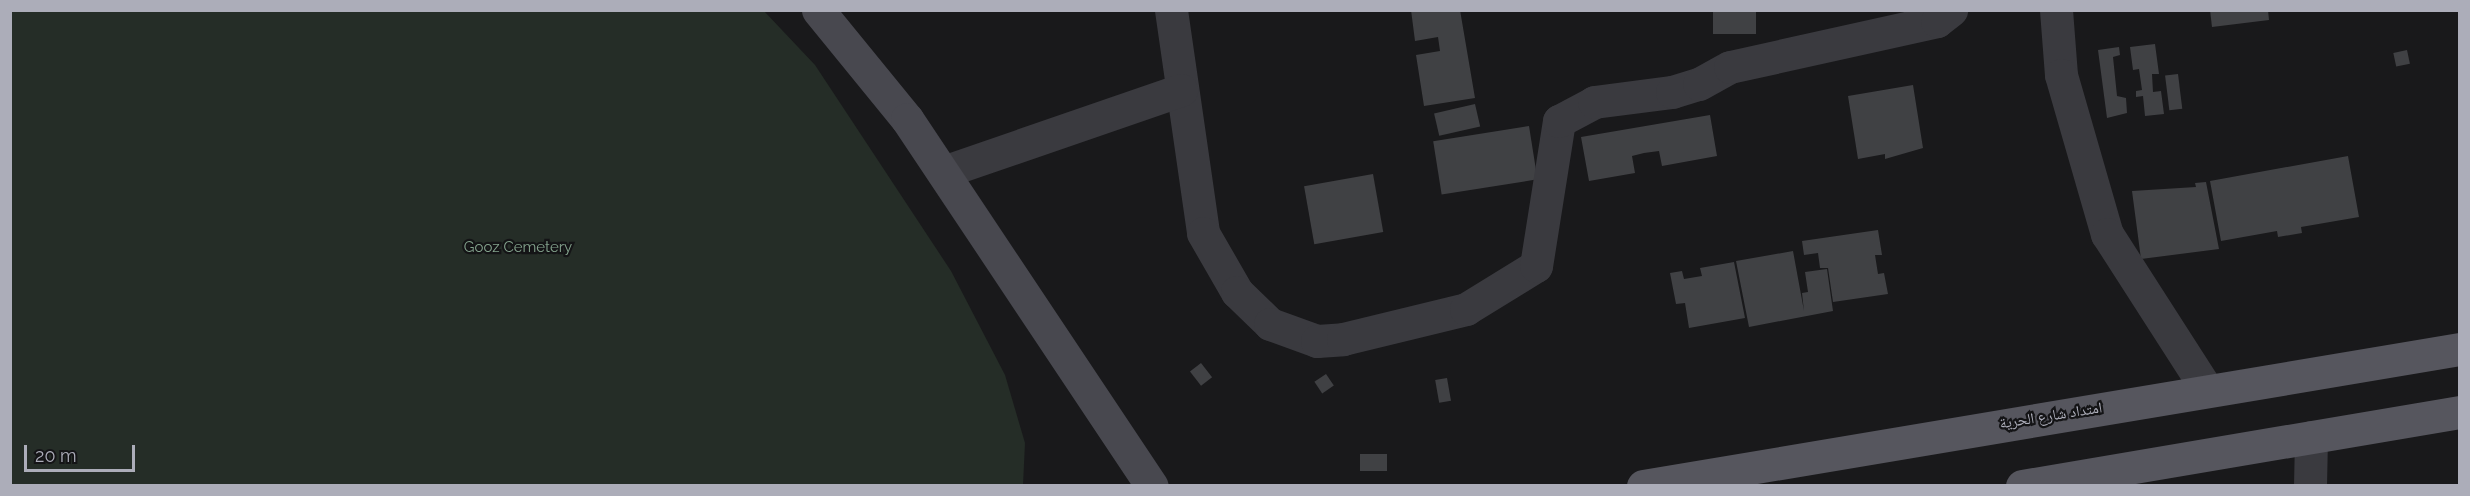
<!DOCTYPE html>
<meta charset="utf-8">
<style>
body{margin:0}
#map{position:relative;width:2470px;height:496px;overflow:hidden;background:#19191b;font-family:Raleway,"Noto Naskh Arabic",sans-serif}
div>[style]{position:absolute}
.green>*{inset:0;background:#252d27}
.building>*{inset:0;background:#404144;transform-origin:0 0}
.street>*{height:33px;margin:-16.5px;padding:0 16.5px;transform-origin:16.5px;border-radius:16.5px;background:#3a3a3f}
.secondary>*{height:33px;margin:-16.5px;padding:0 16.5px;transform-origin:16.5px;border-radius:16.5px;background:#48484f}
.primary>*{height:33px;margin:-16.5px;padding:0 16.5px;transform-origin:16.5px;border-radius:16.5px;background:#56565e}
span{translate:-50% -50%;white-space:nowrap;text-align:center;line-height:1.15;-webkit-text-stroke:4.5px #141416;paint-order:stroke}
.park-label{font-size:15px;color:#84a38d}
.street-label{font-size:15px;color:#acadb9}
.frame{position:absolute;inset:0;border:12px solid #acadb9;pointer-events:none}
.scale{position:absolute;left:24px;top:445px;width:111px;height:27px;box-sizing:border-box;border:3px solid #acadb9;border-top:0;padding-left:8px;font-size:18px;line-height:21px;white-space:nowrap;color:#acadb9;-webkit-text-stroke:4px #141416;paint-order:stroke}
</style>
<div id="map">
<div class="green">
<i style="clip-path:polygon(10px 11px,764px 11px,815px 65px,951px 271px,1005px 375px,1025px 443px,1023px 485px,11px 485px)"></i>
</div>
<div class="building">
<i style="clip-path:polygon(1411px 10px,1460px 10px,1475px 98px,1424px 106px,1416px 55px,1440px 51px,1438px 37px,1415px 41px)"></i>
<i style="left:1713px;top:10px;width:43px;height:24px"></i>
<i style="clip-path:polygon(2210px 10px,2268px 10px,2269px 20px,2212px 27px)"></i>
<i style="clip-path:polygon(2155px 44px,2159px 74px,2152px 74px,2153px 92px,2161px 91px,2164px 114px,2145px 116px,2143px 96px,2136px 97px,2136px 91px,2142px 90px,2139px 69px,2133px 70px,2130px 47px)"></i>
<i style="clip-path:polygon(2119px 47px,2120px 55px,2113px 57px,2117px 96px,2126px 98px,2127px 113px,2107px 118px,2098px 50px)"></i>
<i style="left:2407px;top:50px;width:14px;height:14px;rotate:78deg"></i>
<i style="left:2178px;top:74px;width:35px;height:13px;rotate:83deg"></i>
<i style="clip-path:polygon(1913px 85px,1923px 148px,1885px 159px,1885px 154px,1858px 159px,1848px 96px)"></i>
<i style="left:1475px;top:104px;width:23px;height:42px;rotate:77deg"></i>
<i style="clip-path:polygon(1710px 115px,1717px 156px,1662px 166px,1659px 151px,1644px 153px,1632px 156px,1635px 173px,1589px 181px,1581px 137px)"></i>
<i style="left:1529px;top:126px;width:54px;height:97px;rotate:81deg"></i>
<i style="clip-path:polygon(2348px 156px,2359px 217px,2301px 227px,2302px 233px,2278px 237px,2277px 231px,2221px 241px,2210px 181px)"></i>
<i style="left:1373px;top:174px;width:59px;height:70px;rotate:80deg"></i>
<i style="clip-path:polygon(2206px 182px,2219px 249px,2141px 259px,2132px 191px,2196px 187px,2195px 183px)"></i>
<i style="clip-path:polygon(1878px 230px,1882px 255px,1875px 255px,1878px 274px,1884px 273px,1888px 294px,1833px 302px,1828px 268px,1820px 268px,1818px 253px,1804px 255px,1802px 241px)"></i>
<i style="clip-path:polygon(1793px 251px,1804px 311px,1802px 293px,1808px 292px,1805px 272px,1827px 269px,1833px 311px,1749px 327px,1736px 261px)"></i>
<i style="clip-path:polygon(1734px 262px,1745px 318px,1689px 328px,1685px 303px,1676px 304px,1670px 273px,1682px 271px,1684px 279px,1702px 276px,1700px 268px)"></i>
<i style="left:1201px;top:363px;width:18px;height:14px;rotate:52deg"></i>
<i style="left:1326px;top:374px;width:14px;height:14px;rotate:56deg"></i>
<i style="left:1447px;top:378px;width:23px;height:12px;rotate:80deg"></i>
<i style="left:1360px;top:454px;width:27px;height:17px"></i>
</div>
<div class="street">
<i style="left:1171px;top:10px;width:225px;rotate:81.8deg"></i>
<i style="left:1203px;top:233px;width:68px;rotate:60deg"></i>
<i style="left:1237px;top:292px;width:46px;rotate:44.1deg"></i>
<i style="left:1270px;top:324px;width:50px;rotate:19.9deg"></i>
<i style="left:1317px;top:341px;width:26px;rotate:-4deg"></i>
<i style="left:1343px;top:339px;width:127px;rotate:-13.7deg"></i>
<i style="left:1466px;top:309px;width:82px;rotate:-31.6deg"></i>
<i style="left:1536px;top:266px;width:147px;rotate:-81deg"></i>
<i style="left:1559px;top:121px;width:40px;rotate:-28deg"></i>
<i style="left:1594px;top:102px;width:79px;rotate:-7.3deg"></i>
<i style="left:1672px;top:92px;width:28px;rotate:-17deg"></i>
<i style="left:1699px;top:84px;width:35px;rotate:-29deg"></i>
<i style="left:1730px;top:67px;width:212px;rotate:-12.5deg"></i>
<i style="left:1937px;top:21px;width:18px;rotate:-38deg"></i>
<i style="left:2056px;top:10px;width:65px;rotate:85.6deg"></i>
<i style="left:2061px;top:75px;width:166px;rotate:73.9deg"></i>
<i style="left:2107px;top:234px;width:185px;rotate:57.3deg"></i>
<i style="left:943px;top:172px;width:252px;rotate:-19deg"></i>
<i style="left:2310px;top:486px;width:49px;rotate:-88.8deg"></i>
</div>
<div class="secondary">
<i style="left:818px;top:10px;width:141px;rotate:50.8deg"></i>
<i style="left:907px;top:119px;width:441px;rotate:56.3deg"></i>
</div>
<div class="primary">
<i style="left:1643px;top:486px;width:828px;rotate:-9.52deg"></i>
<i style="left:2022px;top:486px;width:444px;rotate:-9.6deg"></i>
</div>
<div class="park-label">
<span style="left:518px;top:248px">Gooz Cemetery</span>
</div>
<div class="street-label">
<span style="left:2051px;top:416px;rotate:-9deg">امتداد شارع الحرية</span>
</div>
<div class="frame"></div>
<div class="scale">20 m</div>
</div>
